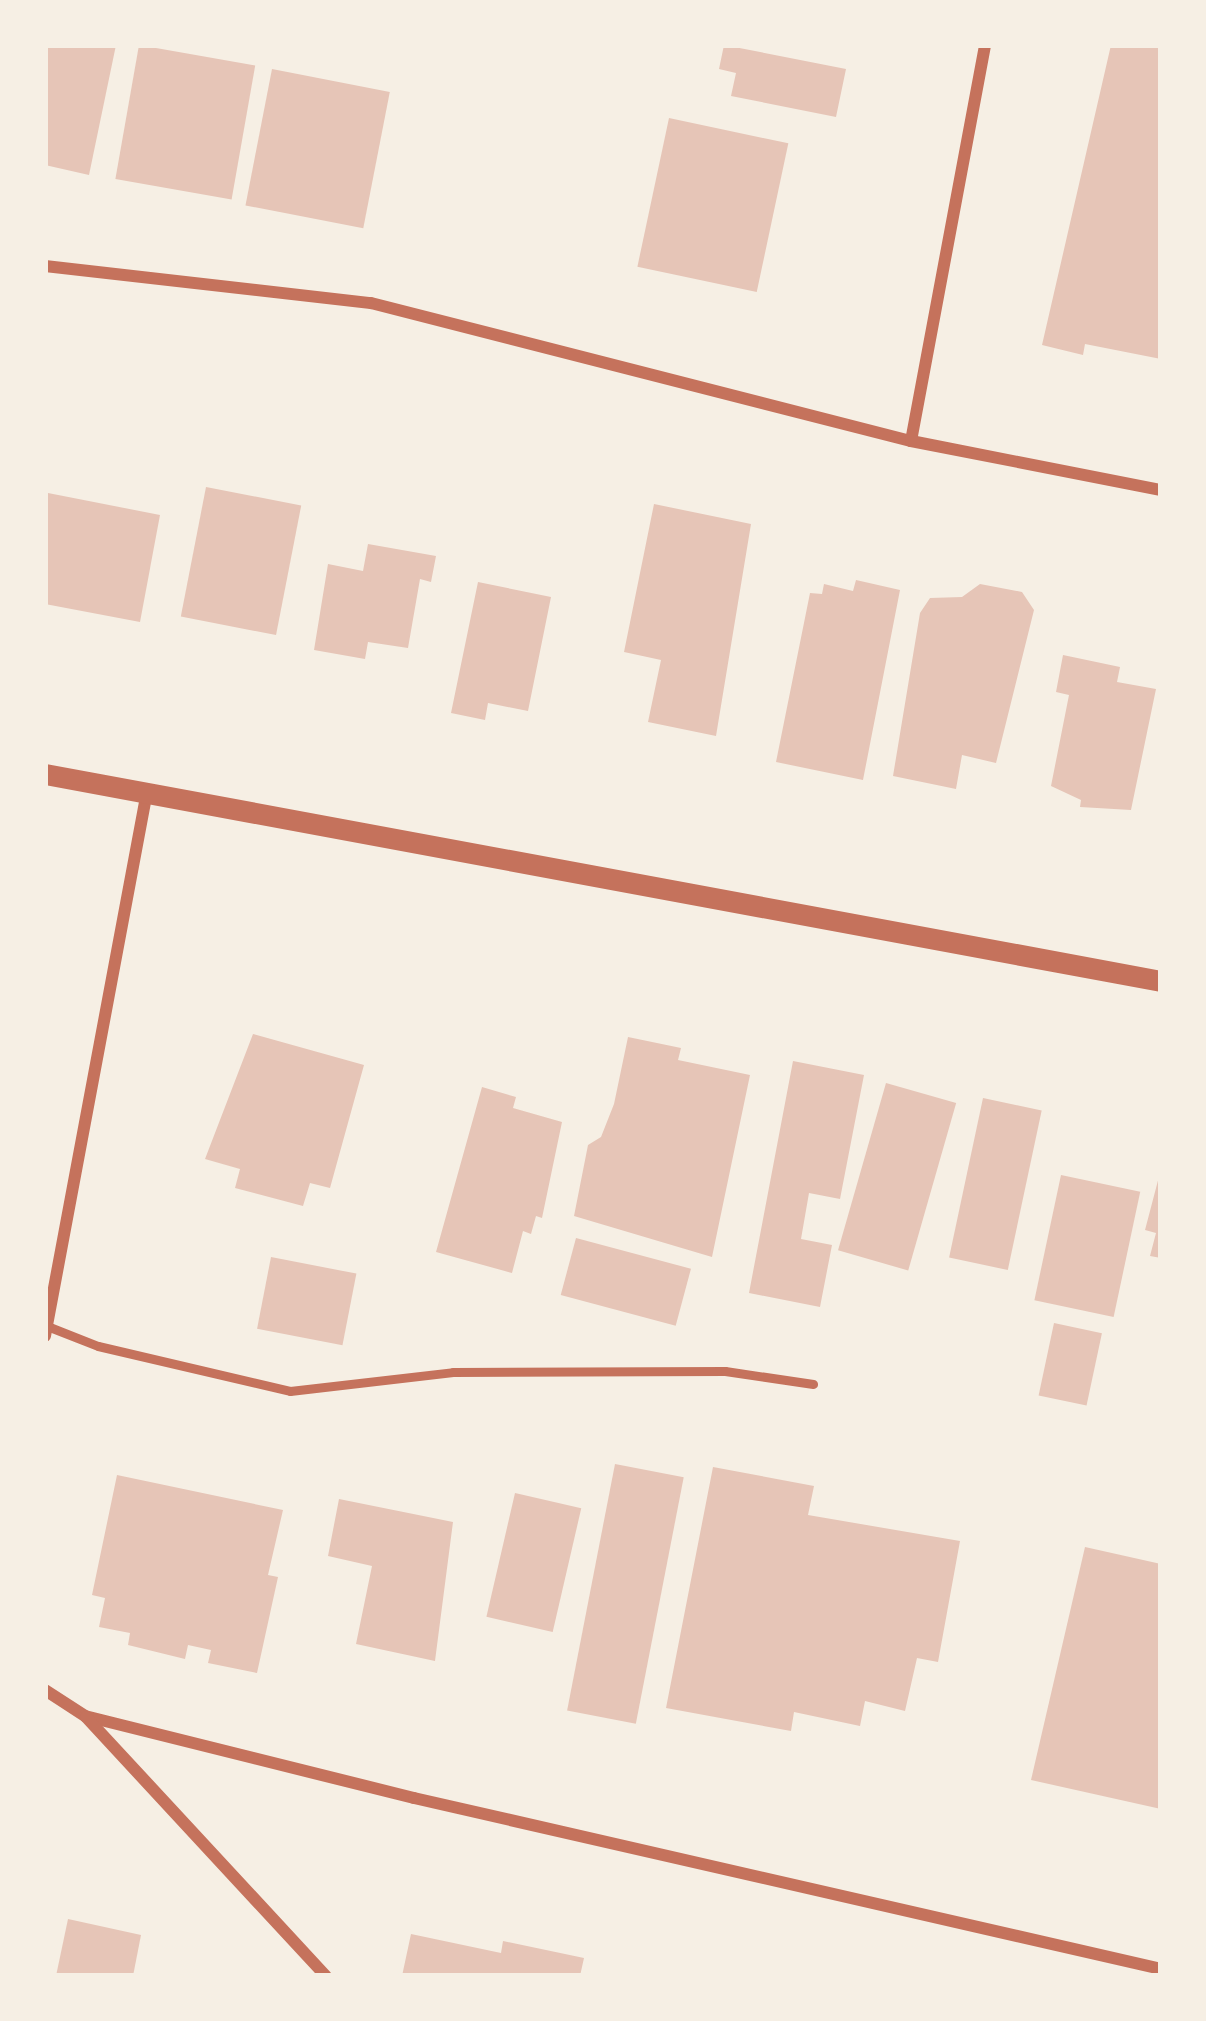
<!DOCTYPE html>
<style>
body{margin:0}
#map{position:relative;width:1206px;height:2021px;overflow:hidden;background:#f6efe4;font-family:"Titillium Web",sans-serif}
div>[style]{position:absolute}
.building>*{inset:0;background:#e6c5b7;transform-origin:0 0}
.service>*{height:9px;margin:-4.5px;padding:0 4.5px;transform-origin:4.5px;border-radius:4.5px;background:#c5725c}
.minor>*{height:12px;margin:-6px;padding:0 6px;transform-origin:6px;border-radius:6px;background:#c5725c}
.tertiary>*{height:21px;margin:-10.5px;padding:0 10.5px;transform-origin:10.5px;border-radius:10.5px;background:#c5725c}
span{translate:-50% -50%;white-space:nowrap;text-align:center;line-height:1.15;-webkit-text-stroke:10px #f6efe4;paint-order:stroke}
.frame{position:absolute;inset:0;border:48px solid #f6efe4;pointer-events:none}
</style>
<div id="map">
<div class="building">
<i style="clip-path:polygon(45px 45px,116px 45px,89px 175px,45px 165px)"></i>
<i style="left:139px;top:45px;width:118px;height:136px;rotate:10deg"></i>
<i style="clip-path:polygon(724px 45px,846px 69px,836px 117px,731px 96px,736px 73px,719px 69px)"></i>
<i style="clip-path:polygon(1111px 45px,1161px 45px,1161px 359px,1085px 344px,1083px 355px,1042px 345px)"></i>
<i style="left:272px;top:69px;width:120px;height:139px;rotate:11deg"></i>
<i style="left:669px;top:118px;width:122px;height:152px;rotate:12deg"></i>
<i style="left:206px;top:487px;width:97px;height:132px;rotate:11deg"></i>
<i style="clip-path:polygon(48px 493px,160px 515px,140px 622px,45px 604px)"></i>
<i style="clip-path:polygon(654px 504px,751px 524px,716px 736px,648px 722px,661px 660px,624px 652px)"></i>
<i style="clip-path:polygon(368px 544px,436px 556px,431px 582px,420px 579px,408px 648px,368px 642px,365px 659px,314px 650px,328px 564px,363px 571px)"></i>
<i style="clip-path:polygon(856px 580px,900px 590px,863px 780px,776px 762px,810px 593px,822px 594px,824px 584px,853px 591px)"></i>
<i style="clip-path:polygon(478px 582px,551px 597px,528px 711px,488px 703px,485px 720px,451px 713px)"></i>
<i style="clip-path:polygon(980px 584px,1022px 592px,1034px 610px,996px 763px,962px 755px,956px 789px,893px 776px,920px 613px,930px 598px,962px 597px)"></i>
<i style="clip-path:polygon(1063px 655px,1120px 667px,1117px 682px,1156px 689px,1131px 810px,1080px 807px,1081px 800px,1051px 786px,1069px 695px,1056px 692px)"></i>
<i style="clip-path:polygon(253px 1034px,364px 1065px,330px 1188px,310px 1183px,303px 1206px,235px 1188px,240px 1169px,205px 1159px)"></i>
<i style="clip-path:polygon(628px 1037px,681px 1048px,678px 1060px,750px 1075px,712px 1257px,574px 1216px,588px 1145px,601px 1137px,614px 1104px)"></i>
<i style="clip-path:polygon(793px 1061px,864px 1075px,840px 1199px,809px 1193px,801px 1239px,832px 1245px,820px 1307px,749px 1293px)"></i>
<i style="left:886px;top:1083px;width:73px;height:174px;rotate:16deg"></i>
<i style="clip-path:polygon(482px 1087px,516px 1097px,513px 1108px,562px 1122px,542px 1218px,536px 1216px,531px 1234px,523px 1231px,512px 1273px,436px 1252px)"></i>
<i style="left:983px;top:1098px;width:60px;height:163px;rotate:12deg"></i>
<i style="clip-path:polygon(1161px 1169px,1161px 1258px,1150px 1256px,1156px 1233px,1145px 1230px)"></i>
<i style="left:1061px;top:1175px;width:81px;height:128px;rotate:12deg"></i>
<i style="left:576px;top:1238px;width:119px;height:59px;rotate:15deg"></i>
<i style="left:271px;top:1257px;width:87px;height:73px;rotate:11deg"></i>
<i style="left:1054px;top:1323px;width:49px;height:74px;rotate:12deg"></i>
<i style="left:615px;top:1464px;width:70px;height:251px;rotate:11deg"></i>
<i style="clip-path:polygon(713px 1467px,814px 1486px,808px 1515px,960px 1541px,938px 1662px,917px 1658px,905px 1711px,865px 1701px,860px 1726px,794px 1712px,791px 1731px,666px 1708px)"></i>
<i style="clip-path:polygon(117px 1475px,283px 1510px,268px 1575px,278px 1577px,257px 1673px,208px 1663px,211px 1650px,188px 1645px,185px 1659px,128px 1645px,130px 1633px,99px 1627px,105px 1598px,92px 1595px)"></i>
<i style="left:515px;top:1493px;width:68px;height:127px;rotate:13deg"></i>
<i style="clip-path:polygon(339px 1499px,453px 1522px,435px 1661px,356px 1644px,372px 1566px,328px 1556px)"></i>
<i style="clip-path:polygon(1085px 1547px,1161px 1564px,1161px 1809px,1031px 1780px)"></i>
<i style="clip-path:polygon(68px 1919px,141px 1935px,133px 1976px,56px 1976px)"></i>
<i style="clip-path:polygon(411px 1934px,501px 1953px,503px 1941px,584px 1958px,580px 1976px,402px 1976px)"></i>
</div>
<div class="service">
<i style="left:47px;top:1326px;width:55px;rotate:21.4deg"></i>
<i style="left:98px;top:1346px;width:197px;rotate:13.2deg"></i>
<i style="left:290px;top:1391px;width:164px;rotate:-6.6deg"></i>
<i style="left:453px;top:1372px;width:272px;rotate:-0.2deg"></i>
<i style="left:725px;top:1371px;width:89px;rotate:8.4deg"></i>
</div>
<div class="minor">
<i style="left:45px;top:266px;width:328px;rotate:6.5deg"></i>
<i style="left:371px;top:303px;width:557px;rotate:14.34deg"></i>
<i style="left:911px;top:441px;width:255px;rotate:11.1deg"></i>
<i style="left:911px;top:441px;width:403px;rotate:-79.4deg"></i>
<i style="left:45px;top:1336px;width:548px;rotate:-79.39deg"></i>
<i style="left:45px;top:1690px;width:48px;rotate:33deg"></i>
<i style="left:85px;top:1716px;width:339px;rotate:14deg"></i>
<i style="left:414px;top:1798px;width:766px;rotate:12.89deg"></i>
<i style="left:86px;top:1717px;width:353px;rotate:47.2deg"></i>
</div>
<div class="tertiary">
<i style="left:45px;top:774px;width:1135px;rotate:10.51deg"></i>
</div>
<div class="frame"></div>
</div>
